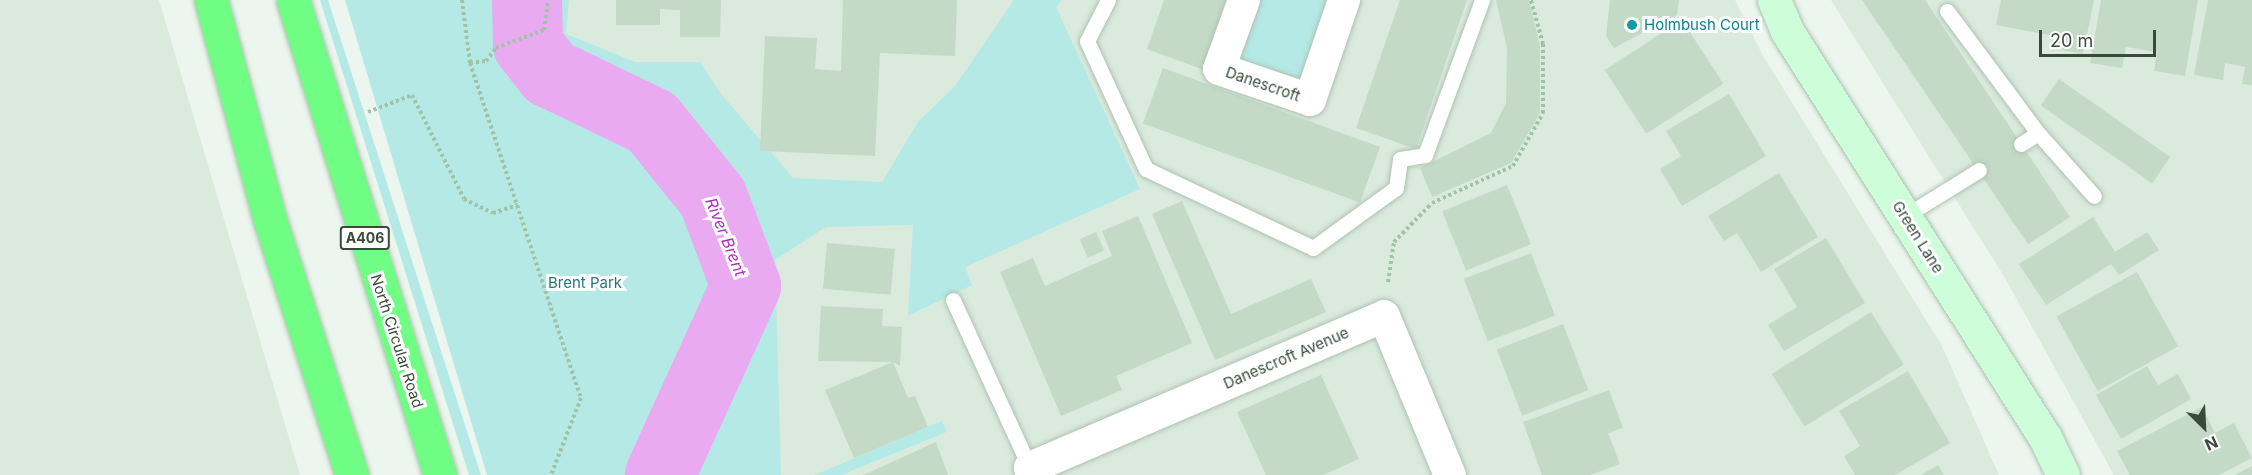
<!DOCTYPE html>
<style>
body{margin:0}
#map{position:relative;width:2252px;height:475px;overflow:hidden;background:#ecf6ee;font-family:Inter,sans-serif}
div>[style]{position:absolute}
.residential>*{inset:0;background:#daeadd}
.green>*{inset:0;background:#b5e9e6}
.river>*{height:70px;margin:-35px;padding:0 35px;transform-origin:35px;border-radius:35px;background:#e9aaf1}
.building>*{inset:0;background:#c4dac6;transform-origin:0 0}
.path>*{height:4px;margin-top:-2px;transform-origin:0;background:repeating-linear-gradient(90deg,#9fc3a4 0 3px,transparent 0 6px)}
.roads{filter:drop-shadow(0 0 2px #aec2b1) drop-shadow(0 0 2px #aec2b1)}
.lane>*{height:15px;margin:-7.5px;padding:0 7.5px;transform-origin:7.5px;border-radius:7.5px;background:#fff}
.street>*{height:32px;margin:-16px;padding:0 16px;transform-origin:16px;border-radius:16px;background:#fff}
.secondary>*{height:33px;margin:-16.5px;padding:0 16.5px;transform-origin:16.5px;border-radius:16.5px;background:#cdfed9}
.highway>*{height:33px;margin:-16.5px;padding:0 16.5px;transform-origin:16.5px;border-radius:16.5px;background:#70fd84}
.dots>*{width:16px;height:16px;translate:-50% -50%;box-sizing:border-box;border:3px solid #fff;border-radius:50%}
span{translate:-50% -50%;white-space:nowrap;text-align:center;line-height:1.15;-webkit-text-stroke:6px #fff;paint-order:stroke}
.shield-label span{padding:2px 4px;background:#fff;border:2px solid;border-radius:4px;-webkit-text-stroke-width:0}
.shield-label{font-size:14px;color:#394a3b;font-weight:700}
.culture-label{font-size:15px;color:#0d838f}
.left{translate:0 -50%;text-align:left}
.street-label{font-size:15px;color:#394a3b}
.park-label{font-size:15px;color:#2b757d}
.water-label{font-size:16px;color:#aa31b8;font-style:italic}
.north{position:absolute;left:2174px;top:397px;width:60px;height:60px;-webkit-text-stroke:4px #fff;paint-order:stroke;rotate:156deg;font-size:16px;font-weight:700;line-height:24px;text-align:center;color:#394a3b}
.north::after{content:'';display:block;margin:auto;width:21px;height:27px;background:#394a3b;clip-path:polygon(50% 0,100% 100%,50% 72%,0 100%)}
.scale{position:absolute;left:2039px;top:30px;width:117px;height:27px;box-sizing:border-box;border:3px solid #394a3b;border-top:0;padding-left:8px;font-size:18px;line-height:21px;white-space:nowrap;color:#394a3b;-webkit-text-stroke:4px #fff;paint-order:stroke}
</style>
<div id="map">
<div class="residential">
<i style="clip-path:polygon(0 0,159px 0,300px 475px,0 475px)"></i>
<i style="clip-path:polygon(555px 0,1735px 0,1762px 54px,1942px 346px,1999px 475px,842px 475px,947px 432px,928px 427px,814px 475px,771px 475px,537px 42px)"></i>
<i style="clip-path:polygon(1831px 0,2252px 0,2252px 475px,2114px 475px,2005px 278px)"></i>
</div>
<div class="green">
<i style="clip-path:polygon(320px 0,328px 0,481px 475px,469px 475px)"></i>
<i style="clip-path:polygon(345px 0,569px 0,566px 34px,635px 62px,700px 62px,721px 94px,793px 178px,882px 182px,918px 122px,955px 86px,1014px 0,1062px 0,1056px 7px,1140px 189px,965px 267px,972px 285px,908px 316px,913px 225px,826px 227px,775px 260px,781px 475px,487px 475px)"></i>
<i style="clip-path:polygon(1257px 0,1330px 0,1302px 82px,1235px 62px)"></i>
<i style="clip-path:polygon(942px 421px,947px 432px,842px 475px,814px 475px)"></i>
</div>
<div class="river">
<i style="left:527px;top:0;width:45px;rotate:88.7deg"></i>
<i style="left:528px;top:45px;width:36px;rotate:52deg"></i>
<i style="left:550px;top:73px;width:113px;rotate:25.7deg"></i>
<i style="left:652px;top:122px;width:97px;rotate:51.2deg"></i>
<i style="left:713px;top:198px;width:94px;rotate:69.4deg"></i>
<i style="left:746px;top:286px;width:208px;rotate:114.5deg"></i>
</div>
<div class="building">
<i style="clip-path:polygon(616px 0,721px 0,720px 37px,680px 37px,680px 10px,660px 9px,660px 25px,616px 25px)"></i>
<i style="clip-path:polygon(843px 0,957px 0,955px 56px,880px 53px,875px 156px,760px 151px,765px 36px,817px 38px,815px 69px,841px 71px)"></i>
<i style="clip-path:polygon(1164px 0,1229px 0,1204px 70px,1147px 49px)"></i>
<i style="clip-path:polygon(1400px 0,1467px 0,1416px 149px,1356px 128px)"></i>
<i style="clip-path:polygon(1496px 0,1529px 0,1540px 46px,1540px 113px,1511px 163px,1432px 197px,1420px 168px,1491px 133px,1506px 103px,1507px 48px)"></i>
<i style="clip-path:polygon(1610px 0,1679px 0,1677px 15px,1614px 48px,1606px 36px)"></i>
<i style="clip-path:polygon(1862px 0,1925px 0,2070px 217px,2028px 244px)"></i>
<i style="clip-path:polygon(2001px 0,2094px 0,2083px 54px,2058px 49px,2060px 37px,1996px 25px)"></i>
<i style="clip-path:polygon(2101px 0,2198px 0,2185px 76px,2154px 71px,2157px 52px,2126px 47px,2122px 68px,2090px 63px)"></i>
<i style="clip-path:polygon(2208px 0,2252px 0,2252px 85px,2242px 84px,2245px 67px,2225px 63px,2223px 80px,2194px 75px)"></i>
<i style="left:1682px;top:20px;width:76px;height:92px;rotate:57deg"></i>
<i style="left:1163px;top:68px;width:231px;height:59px;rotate:20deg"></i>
<i style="left:2059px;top:79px;width:136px;height:32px;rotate:35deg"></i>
<i style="clip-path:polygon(1729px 94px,1766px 156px,1682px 206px,1660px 169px,1681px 156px,1666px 131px)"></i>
<i style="clip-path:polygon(1779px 173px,1818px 237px,1761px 272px,1737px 233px,1724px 241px,1708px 216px)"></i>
<i style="left:1507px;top:185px;width:64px;height:70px;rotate:68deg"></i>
<i style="clip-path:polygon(1182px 201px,1231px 314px,1311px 279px,1326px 312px,1215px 360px,1152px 214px)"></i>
<i style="clip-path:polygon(1138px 216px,1192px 343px,1116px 376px,1122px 390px,1061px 416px,1000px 272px,1033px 258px,1045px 286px,1112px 256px,1102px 231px)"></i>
<i style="clip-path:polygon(2093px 217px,2115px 252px,2147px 232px,2159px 250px,2119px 275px,2111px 264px,2046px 305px,2019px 264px)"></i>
<i style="left:1096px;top:232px;width:20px;height:18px;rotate:66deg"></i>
<i style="clip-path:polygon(1826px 238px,1865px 303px,1784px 351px,1768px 325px,1797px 307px,1774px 269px)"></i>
<i style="left:827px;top:243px;width:68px;height:46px;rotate:5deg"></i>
<i style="left:1531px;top:253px;width:67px;height:72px;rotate:69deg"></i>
<i style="left:2137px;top:272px;width:85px;height:92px;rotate:61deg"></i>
<i style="clip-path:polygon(821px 306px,883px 309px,882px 326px,902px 327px,900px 366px,893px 362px,908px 398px,915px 396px,928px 427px,854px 458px,825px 390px,893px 362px,818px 361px)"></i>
<i style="left:1871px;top:312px;width:62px;height:117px;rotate:58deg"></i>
<i style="left:1563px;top:324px;width:71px;height:71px;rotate:69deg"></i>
<i style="clip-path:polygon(2147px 366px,2158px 385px,2178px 374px,2191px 399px,2121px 439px,2096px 395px)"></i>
<i style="clip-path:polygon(1908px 371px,1950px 443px,1895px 475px,1855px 475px,1844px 456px,1860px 446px,1839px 411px)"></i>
<i style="clip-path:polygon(1321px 375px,1359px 459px,1323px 475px,1266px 475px,1237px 412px)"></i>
<i style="clip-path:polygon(1609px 390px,1623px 428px,1608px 433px,1620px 464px,1590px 475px,1542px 475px,1523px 422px)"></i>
<i style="clip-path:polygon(2202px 407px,2215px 433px,2234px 423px,2252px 458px,2219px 475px,2130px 475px,2117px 451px)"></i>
<i style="clip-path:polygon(936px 442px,948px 475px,863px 475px)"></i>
<i style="clip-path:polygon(1938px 465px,1944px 475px,1921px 475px)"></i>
<i style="clip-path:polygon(2252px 466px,2252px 475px,2235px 475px)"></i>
</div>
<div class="path">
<i style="left:462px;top:0;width:64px;rotate:82.8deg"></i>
<i style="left:470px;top:63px;width:353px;rotate:71.7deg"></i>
<i style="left:581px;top:398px;width:83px;rotate:111.3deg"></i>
<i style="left:470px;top:63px;width:16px;rotate:-7deg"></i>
<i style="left:486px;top:61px;width:16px;rotate:-52deg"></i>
<i style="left:496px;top:48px;width:51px;rotate:-20.6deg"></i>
<i style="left:544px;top:30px;width:30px;rotate:-82deg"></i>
<i style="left:368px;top:112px;width:47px;rotate:-21.1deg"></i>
<i style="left:412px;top:95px;width:116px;rotate:63.4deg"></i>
<i style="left:464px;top:199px;width:32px;rotate:26deg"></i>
<i style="left:493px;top:213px;width:26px;rotate:-18deg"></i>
<i style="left:1388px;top:282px;width:40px;rotate:-81.5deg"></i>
<i style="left:1394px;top:242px;width:54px;rotate:-45.7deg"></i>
<i style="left:1432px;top:203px;width:89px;rotate:-24.6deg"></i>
<i style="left:1513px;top:166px;width:61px;rotate:-60.5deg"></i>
<i style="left:1543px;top:113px;width:69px;rotate:-90deg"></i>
<i style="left:1543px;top:44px;width:46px;rotate:-105.3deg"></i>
</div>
<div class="roads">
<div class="lane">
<i style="left:1108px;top:0;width:46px;rotate:117.1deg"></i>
<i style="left:1087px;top:41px;width:141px;rotate:65.3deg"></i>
<i style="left:1146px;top:169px;width:185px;rotate:25.3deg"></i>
<i style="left:1313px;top:248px;width:102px;rotate:-35.9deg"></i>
<i style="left:1396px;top:188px;width:29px;rotate:-82deg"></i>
<i style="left:1400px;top:159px;width:25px;rotate:-9deg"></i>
<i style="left:1425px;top:155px;width:165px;rotate:-69.8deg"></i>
<i style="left:1947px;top:11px;width:152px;rotate:53.3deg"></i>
<i style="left:2021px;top:144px;width:20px;rotate:-33deg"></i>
<i style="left:2038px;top:133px;width:84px;rotate:48.4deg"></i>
<i style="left:1905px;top:216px;width:87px;rotate:-31.9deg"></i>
<i style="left:953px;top:300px;width:185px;rotate:65.4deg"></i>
</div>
<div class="street">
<i style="left:1244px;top:0;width:73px;rotate:109.9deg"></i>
<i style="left:1219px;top:69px;width:96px;rotate:18.8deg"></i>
<i style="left:1310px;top:100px;width:106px;rotate:-71.2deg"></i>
<i style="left:1033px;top:475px;width:8px;rotate:-113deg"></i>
<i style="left:1030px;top:468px;width:385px;rotate:-23.2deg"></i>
<i style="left:1384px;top:316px;width:172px;rotate:67.5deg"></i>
</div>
<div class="secondary">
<i style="left:1774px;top:0;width:34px;rotate:67deg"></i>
<i style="left:1787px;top:31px;width:481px;rotate:57.6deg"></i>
<i style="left:2045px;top:437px;width:42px;rotate:64.7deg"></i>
</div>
<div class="highway">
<i style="left:211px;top:0;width:228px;rotate:75deg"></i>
<i style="left:270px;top:220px;width:268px;rotate:72.2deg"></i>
<i style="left:293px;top:0;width:497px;rotate:72.8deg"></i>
</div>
</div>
<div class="dots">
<i style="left:1632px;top:25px;background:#0f9aa8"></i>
</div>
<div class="shield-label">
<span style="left:365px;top:238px">A406</span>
</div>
<div class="culture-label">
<span class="left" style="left:1644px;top:25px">Holmbush Court</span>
</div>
<div class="street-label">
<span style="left:1263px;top:84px;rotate:19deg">Danescroft</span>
<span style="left:1918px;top:237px;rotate:58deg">Green Lane</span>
<span style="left:397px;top:341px;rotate:72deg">North Circular Road</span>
<span style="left:1286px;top:358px;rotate:-23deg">Danescroft Avenue</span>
</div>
<div class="park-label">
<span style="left:585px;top:283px">Brent Park</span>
</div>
<div class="water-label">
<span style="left:726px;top:237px;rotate:68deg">River Brent</span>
</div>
<div class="north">N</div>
<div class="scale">20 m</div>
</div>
